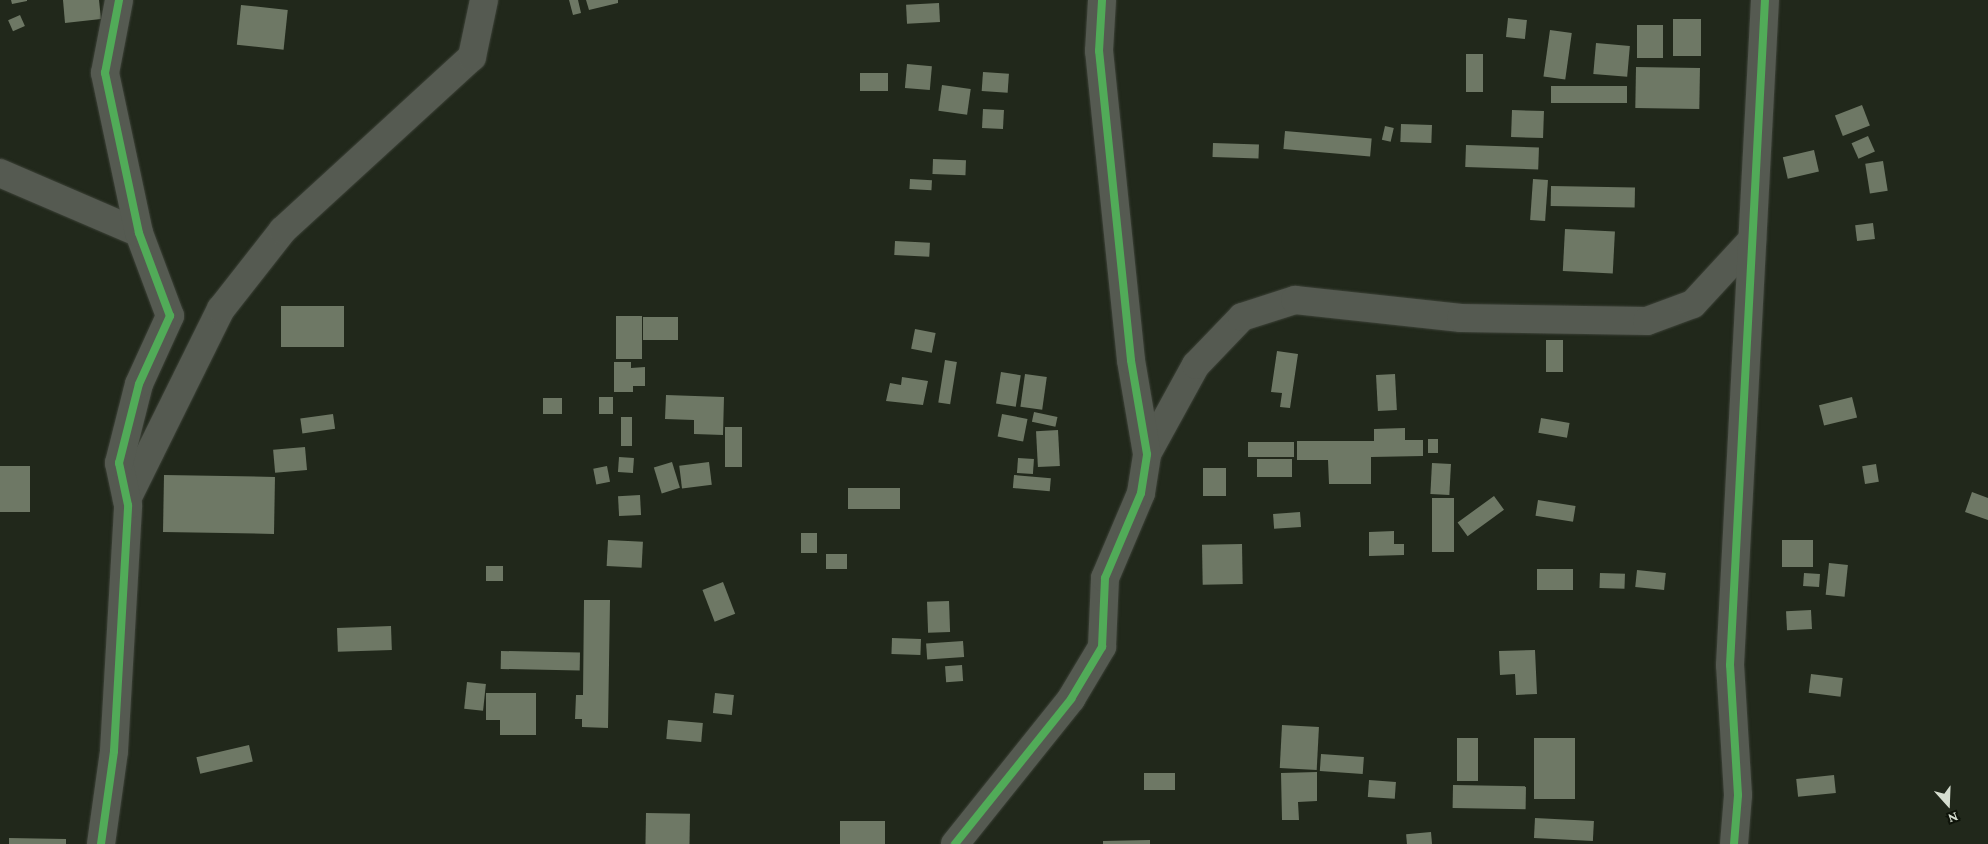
<!DOCTYPE html>
<style>
body{margin:0}
#map{position:relative;width:1988px;height:844px;overflow:hidden;background:#21281b;font-family:"Crimson Pro",serif}
div>[style]{position:absolute}
.building>*{inset:0;background:#6e7865;transform-origin:0 0}
.roads{filter:drop-shadow(0 0 1px #3c4137) drop-shadow(0 0 1px #3c4137)}
.minor>*{height:28px;margin:-14px;padding:0 14px;transform-origin:14px;border-radius:14px;background:#555a51}
.cycleway>*{height:8px;margin:-4px;padding:0 4px;transform-origin:4px;border-radius:4px;background:#51ab58}
span{translate:-50% -50%;white-space:nowrap;text-align:center;line-height:1.15;-webkit-text-stroke:5px #0e1309;paint-order:stroke}
.north{position:absolute;left:1923px;top:779px;width:50px;height:50px;-webkit-text-stroke:4px #0e1309;paint-order:stroke;rotate:160deg;font-size:14px;font-weight:700;line-height:20px;text-align:center;color:#d6ded0}
.north::after{content:'';display:block;margin:auto;width:18px;height:22px;background:#d6ded0;clip-path:polygon(50% 0,100% 100%,50% 72%,0 100%)}
</style>
<div id="map">
<div class="building">
<i style="clip-path:polygon(11px 0,27px 0,27px 1px,12px 4px)"></i>
<i style="clip-path:polygon(63px 0,99px 0,101px 19px,65px 23px)"></i>
<i style="clip-path:polygon(569px 0,578px 0,581px 13px,573px 15px)"></i>
<i style="clip-path:polygon(586px 0,618px 0,618px 3px,589px 10px)"></i>
<i style="left:939px;top:3px;width:19px;height:33px;rotate:87deg"></i>
<i style="left:241px;top:5px;width:47px;height:40px;rotate:6deg"></i>
<i style="left:20px;top:15px;width:12px;height:13px;rotate:66deg"></i>
<i style="left:1508px;top:18px;width:19px;height:19px;rotate:6deg"></i>
<i style="left:1673px;top:19px;width:28px;height:37px"></i>
<i style="left:1637px;top:25px;width:26px;height:33px"></i>
<i style="left:1550px;top:30px;width:22px;height:47px;rotate:8deg"></i>
<i style="left:1596px;top:43px;width:34px;height:31px;rotate:5deg"></i>
<i style="left:1466px;top:54px;width:17px;height:38px"></i>
<i style="left:907px;top:64px;width:25px;height:24px;rotate:5deg"></i>
<i style="left:1636px;top:67px;width:64px;height:41px;rotate:1deg"></i>
<i style="left:983px;top:72px;width:26px;height:19px;rotate:4deg"></i>
<i style="left:888px;top:73px;width:18px;height:28px;rotate:90deg"></i>
<i style="left:942px;top:85px;width:29px;height:26px;rotate:8deg"></i>
<i style="left:1627px;top:86px;width:17px;height:76px;rotate:90deg"></i>
<i style="left:1862px;top:105px;width:22px;height:29px;rotate:69deg"></i>
<i style="left:983px;top:109px;width:21px;height:19px;rotate:3deg"></i>
<i style="left:1512px;top:110px;width:32px;height:27px;rotate:2deg"></i>
<i style="left:1401px;top:124px;width:31px;height:18px;rotate:2deg"></i>
<i style="left:1385px;top:126px;width:9px;height:14px;rotate:13deg"></i>
<i style="left:1285px;top:131px;width:87px;height:18px;rotate:5deg"></i>
<i style="left:1868px;top:136px;width:17px;height:18px;rotate:66deg"></i>
<i style="left:1213px;top:143px;width:46px;height:14px;rotate:2deg"></i>
<i style="left:1466px;top:145px;width:73px;height:22px;rotate:2deg"></i>
<i style="left:1814px;top:150px;width:22px;height:32px;rotate:77deg"></i>
<i style="left:933px;top:159px;width:33px;height:15px;rotate:2deg"></i>
<i style="left:1883px;top:161px;width:30px;height:18px;rotate:81deg"></i>
<i style="left:910px;top:179px;width:22px;height:10px;rotate:3deg"></i>
<i style="left:1533px;top:179px;width:15px;height:41px;rotate:4deg"></i>
<i style="left:1551px;top:186px;width:84px;height:20px;rotate:1deg"></i>
<i style="left:1873px;top:223px;width:16px;height:18px;rotate:83deg"></i>
<i style="left:1565px;top:229px;width:50px;height:42px;rotate:3deg"></i>
<i style="left:895px;top:241px;width:35px;height:14px;rotate:3deg"></i>
<i style="left:281px;top:306px;width:63px;height:41px"></i>
<i style="left:616px;top:316px;width:26px;height:43px"></i>
<i style="left:643px;top:317px;width:35px;height:23px"></i>
<i style="left:915px;top:329px;width:21px;height:20px;rotate:11deg"></i>
<i style="left:1546px;top:340px;width:17px;height:32px"></i>
<i style="clip-path:polygon(1277px 351px,1298px 354px,1290px 408px,1280px 407px,1282px 393px,1271px 392px)"></i>
<i style="left:945px;top:360px;width:12px;height:43px;rotate:9deg"></i>
<i style="clip-path:polygon(614px 362px,631px 362px,631px 368px,645px 367px,645px 386px,633px 386px,633px 392px,614px 392px)"></i>
<i style="left:1001px;top:372px;width:20px;height:32px;rotate:9deg"></i>
<i style="left:1025px;top:374px;width:22px;height:33px;rotate:8deg"></i>
<i style="left:1395px;top:374px;width:36px;height:19px;rotate:87deg"></i>
<i style="clip-path:polygon(902px 377px,928px 381px,923px 405px,886px 401px,890px 383px,901px 385px)"></i>
<i style="clip-path:polygon(666px 395px,724px 397px,723px 435px,694px 434px,694px 420px,665px 419px)"></i>
<i style="left:599px;top:397px;width:14px;height:17px"></i>
<i style="left:1852px;top:397px;width:21px;height:34px;rotate:76deg"></i>
<i style="left:562px;top:398px;width:16px;height:19px;rotate:90deg"></i>
<i style="left:1034px;top:412px;width:24px;height:10px;rotate:12deg"></i>
<i style="left:333px;top:414px;width:15px;height:33px;rotate:82deg"></i>
<i style="left:1002px;top:414px;width:26px;height:23px;rotate:11deg"></i>
<i style="left:632px;top:417px;width:29px;height:11px;rotate:90deg"></i>
<i style="left:1541px;top:418px;width:29px;height:15px;rotate:10deg"></i>
<i style="left:725px;top:427px;width:17px;height:40px"></i>
<i style="clip-path:polygon(1405px 428px,1405px 440px,1423px 440px,1423px 456px,1371px 457px,1371px 484px,1329px 484px,1328px 460px,1297px 460px,1297px 441px,1374px 441px,1374px 429px)"></i>
<i style="left:1058px;top:430px;width:36px;height:22px;rotate:87deg"></i>
<i style="left:1428px;top:439px;width:10px;height:14px"></i>
<i style="left:1248px;top:442px;width:46px;height:15px"></i>
<i style="left:305px;top:447px;width:23px;height:32px;rotate:85deg"></i>
<i style="left:619px;top:457px;width:15px;height:15px;rotate:4deg"></i>
<i style="left:1018px;top:458px;width:16px;height:15px;rotate:4deg"></i>
<i style="left:1257px;top:459px;width:35px;height:18px"></i>
<i style="left:672px;top:462px;width:27px;height:19px;rotate:73deg"></i>
<i style="left:709px;top:462px;width:23px;height:30px;rotate:83deg"></i>
<i style="left:1432px;top:463px;width:19px;height:31px;rotate:3deg"></i>
<i style="left:1876px;top:464px;width:18px;height:14px;rotate:81deg"></i>
<i style="left:0;top:466px;width:30px;height:46px"></i>
<i style="left:607px;top:466px;width:16px;height:14px;rotate:79deg"></i>
<i style="left:1203px;top:468px;width:23px;height:28px"></i>
<i style="left:164px;top:475px;width:111px;height:57px;rotate:1deg"></i>
<i style="left:1014px;top:475px;width:37px;height:13px;rotate:5deg"></i>
<i style="left:848px;top:488px;width:52px;height:21px"></i>
<i style="clip-path:polygon(1972px 492px,1988px 498px,1988px 520px,1965px 512px)"></i>
<i style="left:640px;top:495px;width:20px;height:22px;rotate:87deg"></i>
<i style="left:1494px;top:496px;width:17px;height:45px;rotate:54deg"></i>
<i style="left:1432px;top:498px;width:22px;height:54px"></i>
<i style="left:1538px;top:500px;width:38px;height:16px;rotate:9deg"></i>
<i style="left:1300px;top:512px;width:15px;height:27px;rotate:86deg"></i>
<i style="clip-path:polygon(1394px 531px,1394px 544px,1404px 544px,1404px 555px,1369px 556px,1369px 532px)"></i>
<i style="left:801px;top:533px;width:16px;height:20px"></i>
<i style="left:608px;top:540px;width:35px;height:26px;rotate:3deg"></i>
<i style="left:1782px;top:540px;width:31px;height:27px"></i>
<i style="left:1242px;top:544px;width:40px;height:40px;rotate:89deg"></i>
<i style="left:826px;top:554px;width:21px;height:15px"></i>
<i style="left:1829px;top:563px;width:19px;height:32px;rotate:6deg"></i>
<i style="left:486px;top:566px;width:17px;height:15px"></i>
<i style="left:1537px;top:569px;width:36px;height:21px"></i>
<i style="left:1637px;top:570px;width:29px;height:17px;rotate:6deg"></i>
<i style="left:1600px;top:573px;width:25px;height:15px;rotate:2deg"></i>
<i style="left:1804px;top:573px;width:16px;height:13px;rotate:4deg"></i>
<i style="left:723px;top:582px;width:34px;height:22px;rotate:69deg"></i>
<i style="clip-path:polygon(584px 600px,610px 600px,608px 728px,582px 727px,582px 719px,575px 719px,576px 695px,583px 695px)"></i>
<i style="left:949px;top:601px;width:31px;height:22px;rotate:88deg"></i>
<i style="left:1811px;top:610px;width:19px;height:25px;rotate:87deg"></i>
<i style="left:391px;top:626px;width:24px;height:54px;rotate:88deg"></i>
<i style="left:892px;top:638px;width:29px;height:16px;rotate:2deg"></i>
<i style="left:963px;top:641px;width:16px;height:37px;rotate:86deg"></i>
<i style="clip-path:polygon(1535px 650px,1537px 694px,1516px 695px,1515px 674px,1500px 675px,1499px 651px)"></i>
<i style="left:501px;top:651px;width:79px;height:18px;rotate:1deg"></i>
<i style="left:962px;top:665px;width:16px;height:17px;rotate:86deg"></i>
<i style="left:1811px;top:674px;width:32px;height:19px;rotate:7deg"></i>
<i style="left:467px;top:682px;width:19px;height:27px;rotate:6deg"></i>
<i style="clip-path:polygon(486px 693px,536px 693px,536px 735px,500px 735px,500px 720px,486px 720px)"></i>
<i style="left:715px;top:693px;width:19px;height:20px;rotate:6deg"></i>
<i style="left:668px;top:720px;width:35px;height:19px;rotate:5deg"></i>
<i style="left:1282px;top:725px;width:37px;height:43px;rotate:3deg"></i>
<i style="left:1457px;top:738px;width:21px;height:43px"></i>
<i style="left:1534px;top:738px;width:41px;height:61px"></i>
<i style="left:249px;top:745px;width:17px;height:54px;rotate:77deg"></i>
<i style="left:1321px;top:754px;width:43px;height:17px;rotate:4deg"></i>
<i style="clip-path:polygon(1317px 772px,1317px 801px,1298px 802px,1299px 820px,1282px 820px,1281px 773px)"></i>
<i style="left:1175px;top:773px;width:17px;height:31px;rotate:90deg"></i>
<i style="left:1834px;top:775px;width:18px;height:38px;rotate:84deg"></i>
<i style="left:1369px;top:780px;width:27px;height:17px;rotate:4deg"></i>
<i style="left:1453px;top:785px;width:73px;height:23px;rotate:1deg"></i>
<i style="left:646px;top:813px;width:44px;height:31px;rotate:1deg"></i>
<i style="left:1535px;top:818px;width:59px;height:20px;rotate:3deg"></i>
<i style="left:885px;top:821px;width:23px;height:45px;rotate:90deg"></i>
<i style="left:1431px;top:832px;width:12px;height:25px;rotate:85deg"></i>
<i style="clip-path:polygon(9px 838px,66px 839px,66px 844px,9px 844px)"></i>
<i style="clip-path:polygon(1150px 840px,1150px 844px,1103px 844px,1103px 841px)"></i>
</div>
<div class="roads">
<div class="minor">
<i style="left:0;top:173px;width:151px;rotate:23.3deg"></i>
<i style="left:1147px;top:454px;width:102px;rotate:-61.2deg"></i>
<i style="left:1196px;top:365px;width:66px;rotate:-46.2deg"></i>
<i style="left:1242px;top:317px;width:56px;rotate:-17.8deg"></i>
<i style="left:1295px;top:300px;width:167px;rotate:6.2deg"></i>
<i style="left:1461px;top:318px;width:186px;rotate:0.9deg"></i>
<i style="left:1647px;top:321px;width:49px;rotate:-20.3deg"></i>
<i style="left:1693px;top:304px;width:87px;rotate:-47.3deg"></i>
<i style="left:127px;top:499px;width:212px;rotate:-63.7deg"></i>
<i style="left:221px;top:309px;width:100px;rotate:-51.9deg"></i>
<i style="left:283px;top:230px;width:256px;rotate:-42.5deg"></i>
<i style="left:472px;top:57px;width:58px;rotate:-78.1deg"></i>
<i style="left:101px;top:844px;width:94px;rotate:-82deg"></i>
<i style="left:114px;top:751px;width:246px;rotate:-86.7deg"></i>
<i style="left:128px;top:505px;width:43px;rotate:-102.1deg"></i>
<i style="left:119px;top:463px;width:81px;rotate:-75.8deg"></i>
<i style="left:139px;top:384px;width:75px;rotate:-65.5deg"></i>
<i style="left:170px;top:316px;width:89px;rotate:-110.5deg"></i>
<i style="left:139px;top:233px;width:164px;rotate:-102deg"></i>
<i style="left:105px;top:73px;width:74px;rotate:-79.1deg"></i>
<i style="left:955px;top:844px;width:186px;rotate:-51.3deg"></i>
<i style="left:1071px;top:699px;width:61px;rotate:-59.2deg"></i>
<i style="left:1102px;top:647px;width:69px;rotate:-87.5deg"></i>
<i style="left:1105px;top:578px;width:92px;rotate:-67deg"></i>
<i style="left:1141px;top:493px;width:39px;rotate:-81deg"></i>
<i style="left:1147px;top:454px;width:95px;rotate:-99.7deg"></i>
<i style="left:1131px;top:360px;width:311px;rotate:-95.9deg"></i>
<i style="left:1099px;top:51px;width:51px;rotate:-86.6deg"></i>
<i style="left:1734px;top:844px;width:49px;rotate:-85.3deg"></i>
<i style="left:1738px;top:795px;width:130px;rotate:-93.5deg"></i>
<i style="left:1730px;top:665px;width:666px;rotate:-86.99deg"></i>
</div>
</div>
<div class="cycleway">
<i style="left:101px;top:844px;width:94px;rotate:-82deg"></i>
<i style="left:114px;top:751px;width:246px;rotate:-86.7deg"></i>
<i style="left:128px;top:505px;width:43px;rotate:-102.1deg"></i>
<i style="left:119px;top:463px;width:81px;rotate:-75.8deg"></i>
<i style="left:139px;top:384px;width:75px;rotate:-65.5deg"></i>
<i style="left:170px;top:316px;width:89px;rotate:-110.5deg"></i>
<i style="left:139px;top:233px;width:164px;rotate:-102deg"></i>
<i style="left:105px;top:73px;width:74px;rotate:-79.1deg"></i>
<i style="left:955px;top:844px;width:186px;rotate:-51.3deg"></i>
<i style="left:1071px;top:699px;width:61px;rotate:-59.2deg"></i>
<i style="left:1102px;top:647px;width:69px;rotate:-87.5deg"></i>
<i style="left:1105px;top:578px;width:92px;rotate:-67deg"></i>
<i style="left:1141px;top:493px;width:39px;rotate:-81deg"></i>
<i style="left:1147px;top:454px;width:95px;rotate:-99.7deg"></i>
<i style="left:1131px;top:360px;width:311px;rotate:-95.9deg"></i>
<i style="left:1099px;top:51px;width:51px;rotate:-86.6deg"></i>
<i style="left:1734px;top:844px;width:49px;rotate:-85.3deg"></i>
<i style="left:1738px;top:795px;width:130px;rotate:-93.5deg"></i>
<i style="left:1730px;top:665px;width:666px;rotate:-86.99deg"></i>
</div>
<div class="north">N</div>
</div>
